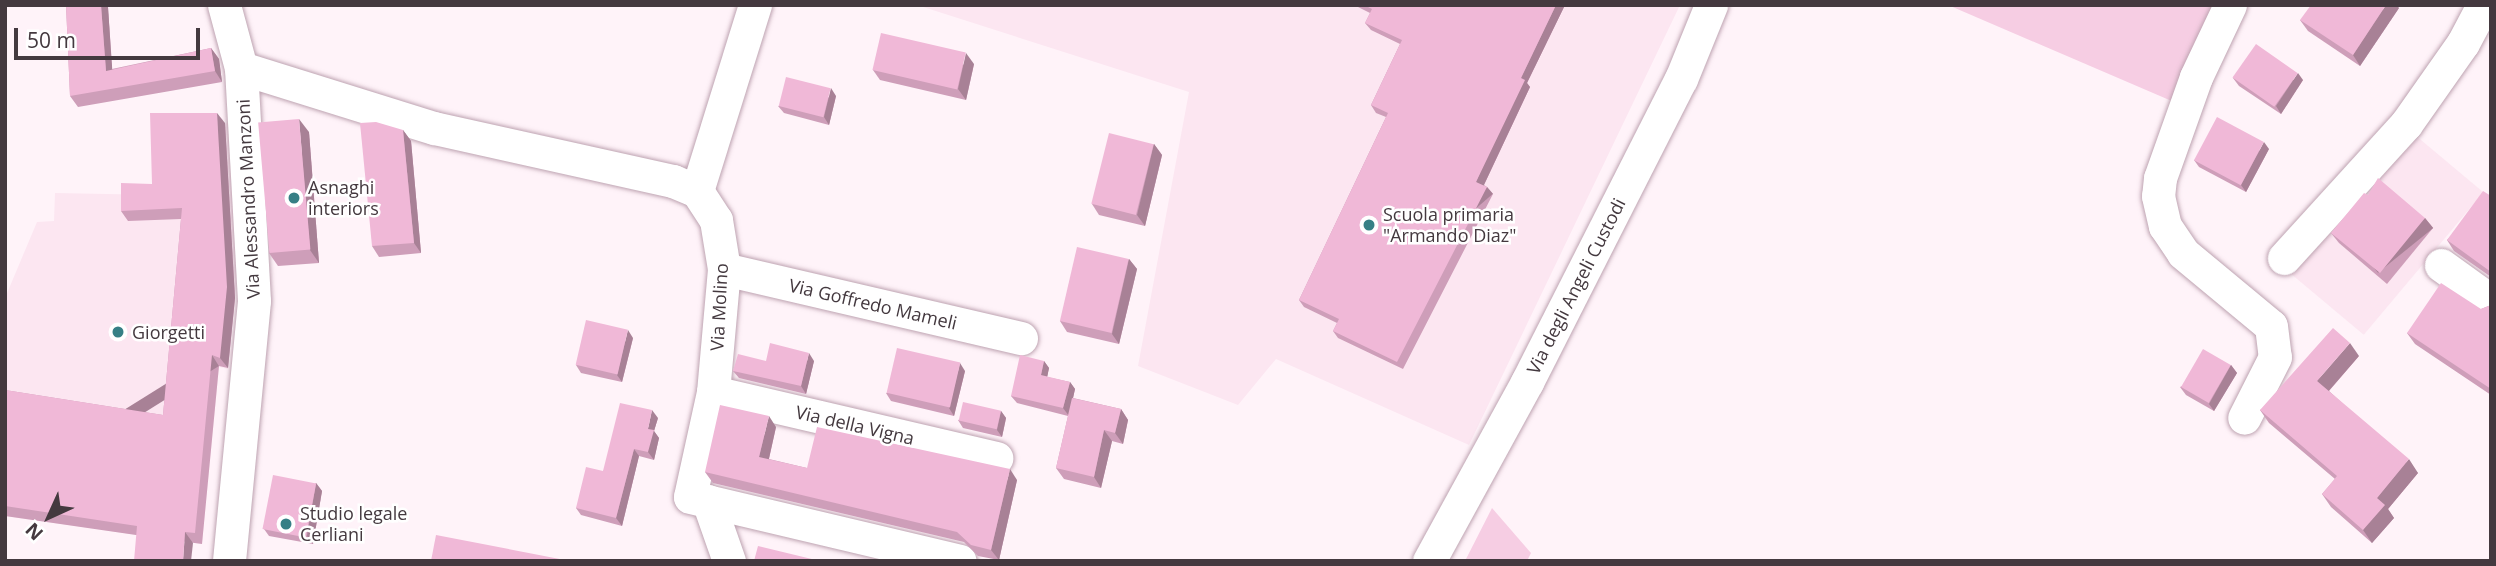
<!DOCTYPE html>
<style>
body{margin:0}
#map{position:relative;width:2496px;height:566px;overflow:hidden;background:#fff3f9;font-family:"Open Sans",sans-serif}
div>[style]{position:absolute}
.built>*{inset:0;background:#fce6f1;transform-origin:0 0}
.green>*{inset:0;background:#f6cde3}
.roads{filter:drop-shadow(0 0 2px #bea3b1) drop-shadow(0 0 2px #bea3b1)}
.minor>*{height:33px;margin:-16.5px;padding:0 16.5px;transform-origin:16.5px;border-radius:16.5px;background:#fff}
.wall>*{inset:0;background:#ce9eb9}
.shaded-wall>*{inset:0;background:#a88196;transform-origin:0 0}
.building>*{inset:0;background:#f0b8d7;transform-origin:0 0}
.dots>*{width:19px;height:19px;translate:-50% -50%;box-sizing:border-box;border:4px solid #fff;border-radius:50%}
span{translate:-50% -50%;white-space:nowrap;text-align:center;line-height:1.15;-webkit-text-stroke:5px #fff;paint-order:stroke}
.poi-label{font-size:18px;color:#44393f}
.left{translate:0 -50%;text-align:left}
.street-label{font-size:18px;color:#44393f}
.frame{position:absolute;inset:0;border:7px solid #44393f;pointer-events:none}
.north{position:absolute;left:14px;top:482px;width:70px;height:70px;-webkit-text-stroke:5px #fff;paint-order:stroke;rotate:225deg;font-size:19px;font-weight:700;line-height:28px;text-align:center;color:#44393f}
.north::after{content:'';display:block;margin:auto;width:24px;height:32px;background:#44393f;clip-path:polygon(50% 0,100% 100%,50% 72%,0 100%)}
.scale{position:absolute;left:14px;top:28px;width:186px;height:32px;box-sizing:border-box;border:4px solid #44393f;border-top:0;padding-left:9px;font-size:21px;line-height:24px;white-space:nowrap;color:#44393f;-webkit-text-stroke:5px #fff;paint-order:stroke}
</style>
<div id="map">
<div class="built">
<i style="clip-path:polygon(917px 5px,1680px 5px,1469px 445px,1276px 359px,1238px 405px,1138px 366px,1189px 92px)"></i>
<i style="clip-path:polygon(157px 123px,238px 123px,242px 219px,228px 369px,219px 367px,202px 544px,5px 516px,5px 298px,37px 222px,54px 221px,55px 193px,159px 195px)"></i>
<i style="left:2409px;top:130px;width:97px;height:186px;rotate:40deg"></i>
</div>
<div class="green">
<i style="clip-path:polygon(1948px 5px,2222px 5px,2174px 102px)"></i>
<i style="clip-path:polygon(1492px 508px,1531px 553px,1527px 561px,1465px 561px)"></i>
</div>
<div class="roads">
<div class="minor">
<i style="left:224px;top:5px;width:65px;rotate:74.9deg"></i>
<i style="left:241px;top:68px;width:233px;rotate:86.8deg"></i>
<i style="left:254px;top:301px;width:261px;rotate:95.5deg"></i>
<i style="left:2230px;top:5px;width:80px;rotate:115.3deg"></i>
<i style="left:2196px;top:77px;width:107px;rotate:109.6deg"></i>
<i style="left:2160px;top:178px;width:18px;rotate:96deg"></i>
<i style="left:2158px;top:196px;width:31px;rotate:77deg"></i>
<i style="left:2165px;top:226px;width:32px;rotate:56deg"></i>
<i style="left:2183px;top:253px;width:114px;rotate:39.7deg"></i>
<i style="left:2271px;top:326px;width:31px;rotate:83deg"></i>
<i style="left:2275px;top:357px;width:68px;rotate:116.9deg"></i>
<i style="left:241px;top:68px;width:202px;rotate:17.3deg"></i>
<i style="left:434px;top:128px;width:245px;rotate:12.5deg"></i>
<i style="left:673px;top:181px;width:26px;rotate:23deg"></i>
<i style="left:697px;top:191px;width:35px;rotate:57deg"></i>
<i style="left:716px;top:220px;width:50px;rotate:80.7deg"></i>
<i style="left:724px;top:269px;width:123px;rotate:95.1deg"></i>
<i style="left:713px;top:392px;width:107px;rotate:102.4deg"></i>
<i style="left:690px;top:497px;width:277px;rotate:13.3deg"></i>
<i style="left:697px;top:191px;width:195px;rotate:-72.7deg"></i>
<i style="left:2284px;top:258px;width:181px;rotate:-47.7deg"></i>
<i style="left:2406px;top:124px;width:99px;rotate:-54.9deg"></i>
<i style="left:2463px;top:43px;width:43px;rotate:-62.2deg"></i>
<i style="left:2441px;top:265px;width:62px;rotate:35.8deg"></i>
<i style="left:724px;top:269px;width:305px;rotate:13.1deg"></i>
<i style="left:713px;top:392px;width:291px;rotate:13.1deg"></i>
<i style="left:708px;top:501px;width:64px;rotate:70.7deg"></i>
<i style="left:1429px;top:561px;width:204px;rotate:-61.3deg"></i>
<i style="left:1527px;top:382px;width:340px;rotate:-63.1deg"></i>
<i style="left:1681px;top:79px;width:80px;rotate:-67.9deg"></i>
</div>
</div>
<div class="wall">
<i style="clip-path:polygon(66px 5px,111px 5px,108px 7px,112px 69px,211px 48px,219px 59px,222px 82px,78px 107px,70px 96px)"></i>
<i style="clip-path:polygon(1354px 5px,1565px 5px,1527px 83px,1530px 87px,1484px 185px,1487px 187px,1493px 194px,1403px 369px,1338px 338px,1333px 331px,1337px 323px,1304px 307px,1299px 300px,1386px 117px,1376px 113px,1371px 105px,1400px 44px,1371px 30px,1365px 23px,1370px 13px)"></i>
<i style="clip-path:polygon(2399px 8px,2360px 66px,2308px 31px,2300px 20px)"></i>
<i style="clip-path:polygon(974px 64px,966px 100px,880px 80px,873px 70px)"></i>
<i style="clip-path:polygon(2233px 78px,2303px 80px,2281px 114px,2239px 86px)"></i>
<i style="clip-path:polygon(836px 96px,829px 125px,784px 113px,778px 106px)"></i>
<i style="clip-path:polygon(225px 123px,235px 298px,228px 368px,219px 366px,202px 544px,136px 535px,5px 516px,5px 390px,163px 415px,181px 219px,128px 221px,121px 211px)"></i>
<i style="clip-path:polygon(403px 130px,411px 141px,421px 253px,379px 257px,372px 246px)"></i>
<i style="clip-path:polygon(309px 132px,319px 263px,278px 266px,269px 253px)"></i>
<i style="clip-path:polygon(1154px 144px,1162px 155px,1145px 226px,1099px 215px,1092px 204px)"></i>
<i style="clip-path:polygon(2269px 149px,2246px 192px,2199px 167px,2194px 160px)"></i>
<i style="clip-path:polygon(2491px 196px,2491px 277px,2454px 251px,2447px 240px)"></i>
<i style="clip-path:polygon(2425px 218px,2433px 228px,2387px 284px,2339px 243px,2331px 233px)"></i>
<i style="clip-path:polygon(1129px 259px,1137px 269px,1119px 344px,1067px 332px,1060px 321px)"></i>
<i style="clip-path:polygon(2491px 305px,2491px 395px,2415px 344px,2407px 333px,2481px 309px)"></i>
<i style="clip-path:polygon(633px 338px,622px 382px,581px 373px,576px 365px)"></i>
<i style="clip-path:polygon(2359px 356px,2329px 391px,2418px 473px,2388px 509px,2394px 518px,2372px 543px,2331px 507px,2322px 494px,2335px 479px,2269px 423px,2260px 410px)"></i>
<i style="clip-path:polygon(766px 361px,814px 361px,806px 394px,739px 378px,733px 371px)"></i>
<i style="clip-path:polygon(1044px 361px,1049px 368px,1047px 377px,1070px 382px,1075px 389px,1073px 398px,1121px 409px,1128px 420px,1123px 444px,1112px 441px,1101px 488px,1064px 479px,1056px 468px,1068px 416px,1017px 403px,1011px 396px)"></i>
<i style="clip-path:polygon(2231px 365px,2237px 373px,2214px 411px,2186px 395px,2180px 387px)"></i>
<i style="clip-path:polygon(965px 371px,954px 416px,891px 401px,886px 393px)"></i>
<i style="clip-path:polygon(1001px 411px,1006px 418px,1002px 437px,963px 428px,958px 420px)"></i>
<i style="clip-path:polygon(658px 418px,654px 431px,659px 438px,654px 460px,639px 456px,622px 526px,581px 515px,576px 508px,603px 471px)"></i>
<i style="clip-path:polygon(776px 427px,769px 459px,807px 468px,1017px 480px,999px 560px,978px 556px,964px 542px,713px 483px,705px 472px)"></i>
<i style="clip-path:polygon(316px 483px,322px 491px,313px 544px,269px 536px,264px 529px)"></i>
</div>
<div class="shaded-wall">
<i style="clip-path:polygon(101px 5px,106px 5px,108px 7px,113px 81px,106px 71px)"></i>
<i style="clip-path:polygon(1556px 5px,1565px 5px,1527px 83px,1530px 87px,1482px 189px,1476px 182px,1521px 78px)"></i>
<i style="clip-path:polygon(2386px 5px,2397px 5px,2399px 8px,2360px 66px,2353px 55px)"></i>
<i style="clip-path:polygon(211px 48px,219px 59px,222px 82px,215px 71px)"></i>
<i style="clip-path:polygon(966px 53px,974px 64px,966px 100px,958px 89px)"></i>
<i style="clip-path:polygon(2298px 73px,2303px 80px,2281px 114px,2276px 106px)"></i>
<i style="clip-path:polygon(831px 88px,836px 96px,829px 125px,824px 117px)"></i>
<i style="clip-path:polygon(217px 113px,225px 123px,235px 298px,228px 368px,220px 358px)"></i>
<i style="clip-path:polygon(299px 119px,309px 132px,319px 263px,310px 250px)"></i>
<i style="clip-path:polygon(403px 130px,411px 141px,421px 253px,414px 243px)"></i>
<i style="clip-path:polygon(2264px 142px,2269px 149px,2246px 192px,2241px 185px)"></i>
<i style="clip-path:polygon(1154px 144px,1162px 155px,1145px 226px,1137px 215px)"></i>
<i style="left:1487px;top:187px;width:9px;height:197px;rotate:49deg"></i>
<i style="left:2425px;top:218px;width:13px;height:71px;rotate:51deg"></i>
<i style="clip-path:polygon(1129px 259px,1137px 269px,1119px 344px,1112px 334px)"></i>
<i style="clip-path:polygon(628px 330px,633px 338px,622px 382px,617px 375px)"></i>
<i style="clip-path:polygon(2350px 343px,2359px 356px,2326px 394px,2317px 381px)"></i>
<i style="clip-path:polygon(809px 353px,814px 361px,806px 394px,801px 386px)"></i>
<i style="left:212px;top:355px;width:13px;height:179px;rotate:58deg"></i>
<i style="clip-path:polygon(1044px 361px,1049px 368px,1046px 383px,1041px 375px)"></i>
<i style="clip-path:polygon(960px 363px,965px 371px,954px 416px,949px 408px)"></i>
<i style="clip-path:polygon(2231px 365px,2237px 373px,2214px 411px,2209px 404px)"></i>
<i style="clip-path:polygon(1070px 382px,1075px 389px,1069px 416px,1063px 408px)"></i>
<i style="clip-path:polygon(1121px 409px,1128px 420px,1123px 444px,1115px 433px)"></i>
<i style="clip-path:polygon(652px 410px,658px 418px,654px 431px,659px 438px,654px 460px,648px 452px,648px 429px)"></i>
<i style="clip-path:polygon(1001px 411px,1006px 418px,1002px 437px,997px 430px)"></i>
<i style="clip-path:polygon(769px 416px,776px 427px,767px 467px,759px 457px)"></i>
<i style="clip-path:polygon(1104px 430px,1112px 441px,1101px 488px,1094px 477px)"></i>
<i style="clip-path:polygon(634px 449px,639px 456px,622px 526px,616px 518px)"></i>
<i style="clip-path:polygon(2409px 459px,2418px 473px,2388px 509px,2394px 518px,2372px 543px,2363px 530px,2377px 498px)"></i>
<i style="clip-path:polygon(1010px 469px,1017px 480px,999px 560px,991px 550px)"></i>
<i style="clip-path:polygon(316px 483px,322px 491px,313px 544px,307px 536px)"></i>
<i style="clip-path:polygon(185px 532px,193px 543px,191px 561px,183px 561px)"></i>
</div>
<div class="building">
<i style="clip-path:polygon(66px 5px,101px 5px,106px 71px,211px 48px,215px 71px,70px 96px)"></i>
<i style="clip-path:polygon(1364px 5px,1556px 5px,1521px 78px,1525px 80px,1476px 182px,1487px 187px,1397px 362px,1333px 331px,1339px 319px,1299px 300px,1388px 113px,1371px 105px,1402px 40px,1365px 23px,1372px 9px)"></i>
<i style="clip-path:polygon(2311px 5px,2386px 5px,2353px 55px,2300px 20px)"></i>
<i style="left:881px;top:33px;width:87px;height:38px;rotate:13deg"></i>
<i style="left:2256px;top:44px;width:51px;height:41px;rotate:35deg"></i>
<i style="left:786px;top:77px;width:46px;height:30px;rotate:14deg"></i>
<i style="clip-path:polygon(150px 113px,217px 113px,227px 287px,220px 358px,212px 355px,195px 533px,185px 532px,183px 561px,134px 561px,137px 526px,5px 506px,5px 390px,163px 415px,182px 208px,121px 211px,121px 183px,152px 184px)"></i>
<i style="left:2217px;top:117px;width:53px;height:49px;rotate:28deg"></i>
<i style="left:299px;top:119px;width:131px;height:41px;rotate:85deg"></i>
<i style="clip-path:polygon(376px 122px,403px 130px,414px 243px,372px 246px,360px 123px)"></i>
<i style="left:1109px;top:133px;width:46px;height:73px;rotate:14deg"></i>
<i style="clip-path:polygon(2378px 178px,2425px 218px,2380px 273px,2331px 233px,2364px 193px,2368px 195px)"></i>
<i style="clip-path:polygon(2483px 191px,2491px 196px,2491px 272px,2447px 240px)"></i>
<i style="left:1077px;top:247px;width:53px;height:76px;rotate:13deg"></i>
<i style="clip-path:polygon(2441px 283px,2481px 309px,2491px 305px,2491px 389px,2407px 333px)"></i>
<i style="left:586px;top:320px;width:43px;height:46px;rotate:13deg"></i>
<i style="clip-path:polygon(2333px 328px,2350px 343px,2317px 381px,2409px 459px,2377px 498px,2385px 505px,2363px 530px,2322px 494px,2337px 476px,2260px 410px)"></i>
<i style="clip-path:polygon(770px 343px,809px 353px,801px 386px,733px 371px,738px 354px,766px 361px)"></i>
<i style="left:897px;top:348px;width:65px;height:46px;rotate:13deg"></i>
<i style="left:2203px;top:349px;width:32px;height:44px;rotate:30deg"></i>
<i style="clip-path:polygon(1020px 355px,1044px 361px,1041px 375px,1070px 382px,1063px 408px,1011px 396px)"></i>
<i style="clip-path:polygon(1072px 398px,1121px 409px,1115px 433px,1104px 430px,1094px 477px,1056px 468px)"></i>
<i style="left:963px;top:402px;width:39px;height:19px;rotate:13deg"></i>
<i style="clip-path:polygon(620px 403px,652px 410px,648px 429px,654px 430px,648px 452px,634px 449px,616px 518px,576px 508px,586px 467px,603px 471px)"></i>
<i style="clip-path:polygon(720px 405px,769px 416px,759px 457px,807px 468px,817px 427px,1010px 469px,991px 550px,971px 545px,957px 532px,705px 472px)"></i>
<i style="left:273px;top:475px;width:44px;height:55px;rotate:11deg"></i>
<i style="clip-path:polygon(436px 535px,570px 561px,431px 561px)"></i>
<i style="clip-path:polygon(758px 546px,820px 561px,754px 561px)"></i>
</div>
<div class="dots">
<i style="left:294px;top:198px;background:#367f85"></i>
<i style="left:1369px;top:225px;background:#367f85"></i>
<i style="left:118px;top:332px;background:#367f85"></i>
<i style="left:286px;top:524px;background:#367f85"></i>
</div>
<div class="poi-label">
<span class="left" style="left:308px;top:198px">Asnaghi<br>interiors</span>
<span class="left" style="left:1383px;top:225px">Scuola primaria<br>"Armando Diaz"</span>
<span class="left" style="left:132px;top:332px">Giorgetti</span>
<span class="left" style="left:300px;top:524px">Studio legale<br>Cerliani</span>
</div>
<div class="street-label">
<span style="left:248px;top:199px;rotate:-93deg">Via Alessandro Manzoni</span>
<span style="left:1576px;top:286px;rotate:-63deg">Via degli Angeli Custodi</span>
<span style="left:873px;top:304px;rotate:13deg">Via Goffredo Mameli</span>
<span style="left:719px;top:307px;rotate:-87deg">Via Molino</span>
<span style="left:855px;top:425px;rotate:13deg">Via della Vigna</span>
</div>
<div class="frame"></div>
<div class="north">N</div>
<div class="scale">50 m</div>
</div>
